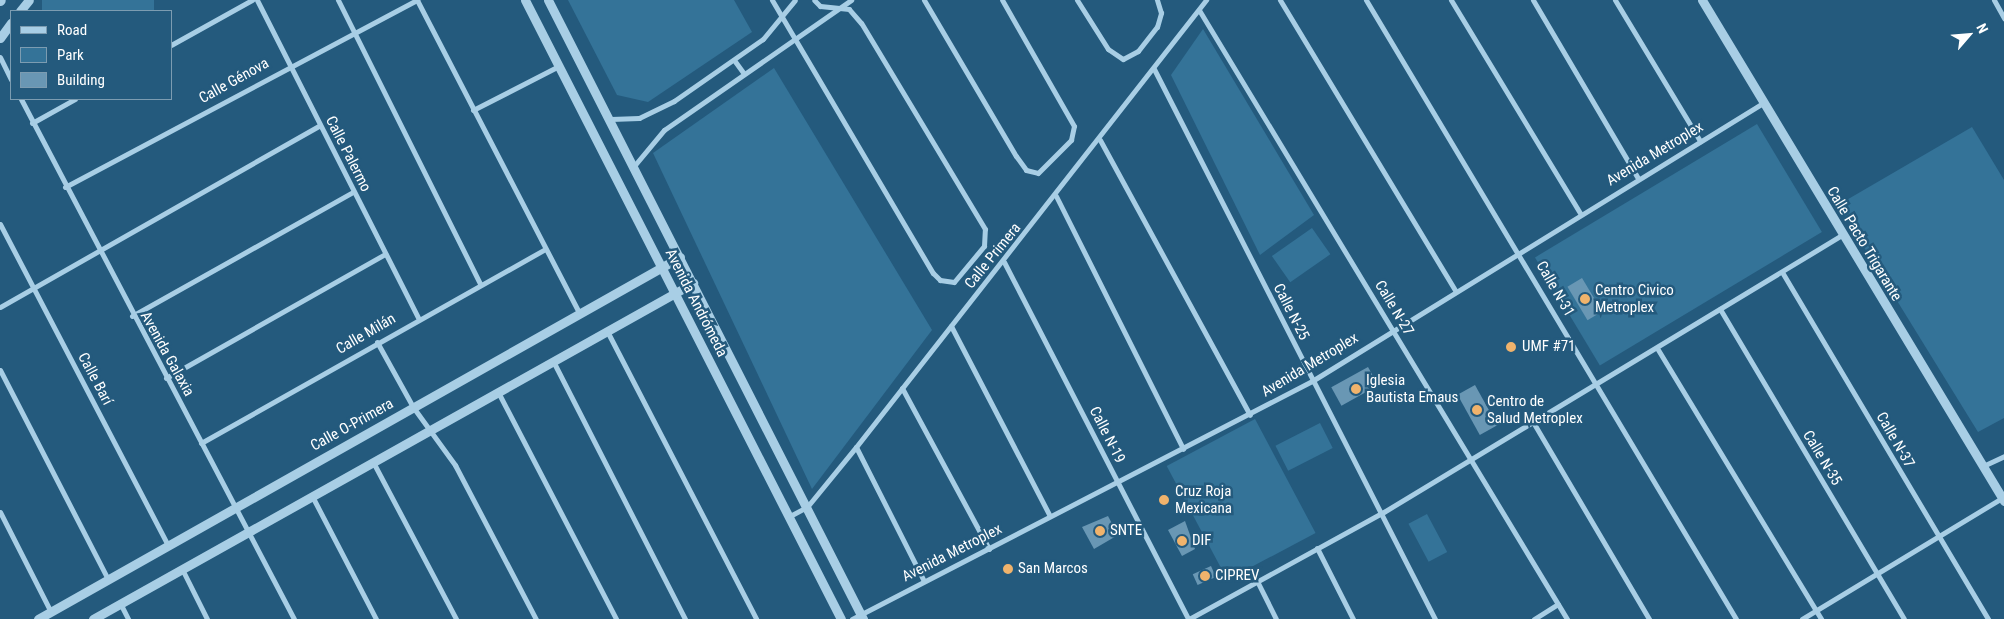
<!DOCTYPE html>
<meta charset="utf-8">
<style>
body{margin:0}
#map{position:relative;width:2004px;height:619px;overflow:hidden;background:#245a7d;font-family:"Roboto Condensed",sans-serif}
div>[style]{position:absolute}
.green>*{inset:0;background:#347398;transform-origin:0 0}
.building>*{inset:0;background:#6997b4;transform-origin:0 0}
.minor>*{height:5px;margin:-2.5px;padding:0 2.5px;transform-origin:2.5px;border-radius:2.5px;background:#a8cee5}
.tertiary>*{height:9px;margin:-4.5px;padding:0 4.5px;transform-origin:4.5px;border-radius:4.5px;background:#a8cee5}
.dots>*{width:14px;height:14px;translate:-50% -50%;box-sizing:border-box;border:2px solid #245a7d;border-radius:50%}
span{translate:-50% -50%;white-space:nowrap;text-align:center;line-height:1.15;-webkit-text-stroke:5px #245a7d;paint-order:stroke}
.street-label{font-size:15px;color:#fff}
.poi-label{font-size:15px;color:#fff}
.left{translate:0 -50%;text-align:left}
.legend{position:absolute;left:10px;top:10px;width:162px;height:90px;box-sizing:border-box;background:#245a7d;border:1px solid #7c9cb1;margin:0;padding:6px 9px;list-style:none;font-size:15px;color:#fff}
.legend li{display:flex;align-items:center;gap:10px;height:25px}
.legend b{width:25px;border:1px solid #7c9cb1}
.north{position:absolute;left:1944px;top:10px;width:50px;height:50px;-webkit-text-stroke:4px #245a7d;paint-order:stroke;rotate:63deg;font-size:14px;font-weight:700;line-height:20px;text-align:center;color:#fff}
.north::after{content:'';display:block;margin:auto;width:18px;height:22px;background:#fff;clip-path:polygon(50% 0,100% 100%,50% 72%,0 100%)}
</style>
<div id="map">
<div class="green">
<i style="left:42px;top:0;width:112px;height:14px"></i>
<i style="clip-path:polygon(568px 0,734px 0,752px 32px,648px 102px,617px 95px)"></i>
<i style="clip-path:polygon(1203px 29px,1314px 215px,1260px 255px,1171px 75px)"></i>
<i style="clip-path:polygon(774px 68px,932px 330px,812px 489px,653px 153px)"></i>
<i style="left:1757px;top:124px;width:126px;height:259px;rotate:59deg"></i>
<i style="clip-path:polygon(1972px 127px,2004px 180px,2004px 418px,1978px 432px,1838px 205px)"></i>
<i style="left:1312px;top:228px;width:32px;height:49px;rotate:55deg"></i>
<i style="left:1255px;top:419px;width:129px;height:100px;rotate:62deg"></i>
<i style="left:1320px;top:423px;width:28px;height:50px;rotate:63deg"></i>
<i style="left:1427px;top:514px;width:43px;height:21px;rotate:62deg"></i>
</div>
<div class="building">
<i style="left:1582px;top:278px;width:39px;height:17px;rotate:59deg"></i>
<i style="left:1368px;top:367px;width:21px;height:42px;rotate:61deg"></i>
<i style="left:1475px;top:385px;width:46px;height:20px;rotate:61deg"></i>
<i style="clip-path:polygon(1108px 516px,1118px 535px,1094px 549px,1082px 527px)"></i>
<i style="clip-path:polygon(1185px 521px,1195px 549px,1182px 556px,1168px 530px)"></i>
<i style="left:1211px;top:566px;width:12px;height:20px;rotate:66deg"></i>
</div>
<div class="minor">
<i style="left:257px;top:0;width:358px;rotate:63.1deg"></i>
<i style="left:338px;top:0;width:318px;rotate:63.4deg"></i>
<i style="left:417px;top:0;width:352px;rotate:62.6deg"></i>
<i style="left:772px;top:0;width:317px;rotate:59.5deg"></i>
<i style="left:933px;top:273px;width:10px;rotate:45deg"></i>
<i style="left:940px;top:280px;width:14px;rotate:8deg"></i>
<i style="left:954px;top:282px;width:47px;rotate:-50.2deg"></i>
<i style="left:984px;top:246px;width:17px;rotate:-87deg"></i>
<i style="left:985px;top:229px;width:240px;rotate:-121deg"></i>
<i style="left:861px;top:23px;width:18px;rotate:-131deg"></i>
<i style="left:849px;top:9px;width:29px;rotate:-174deg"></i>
<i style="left:820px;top:6px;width:8px;rotate:-135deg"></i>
<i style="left:924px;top:0;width:181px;rotate:59.5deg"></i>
<i style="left:1016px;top:156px;width:17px;rotate:54deg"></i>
<i style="left:1026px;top:170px;width:12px;rotate:14deg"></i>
<i style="left:1038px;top:173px;width:47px;rotate:-45deg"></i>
<i style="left:1071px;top:140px;width:14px;rotate:-78deg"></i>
<i style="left:1074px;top:126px;width:145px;rotate:-119.7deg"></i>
<i style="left:1077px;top:0;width:58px;rotate:57.7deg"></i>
<i style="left:1108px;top:49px;width:18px;rotate:34deg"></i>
<i style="left:1123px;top:59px;width:17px;rotate:-28deg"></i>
<i style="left:1138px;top:51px;width:31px;rotate:-52deg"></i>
<i style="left:1157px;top:27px;width:15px;rotate:-74deg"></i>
<i style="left:1161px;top:13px;width:14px;rotate:-107deg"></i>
<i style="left:1280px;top:0;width:339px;rotate:58.9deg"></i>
<i style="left:1366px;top:0;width:721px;rotate:59.13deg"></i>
<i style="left:1451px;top:0;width:249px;rotate:58.8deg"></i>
<i style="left:1533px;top:0;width:207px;rotate:59.5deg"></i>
<i style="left:1615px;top:0;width:165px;rotate:58.9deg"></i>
<i style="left:1994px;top:0;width:21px;rotate:61deg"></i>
<i style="left:1199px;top:10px;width:712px;rotate:58.86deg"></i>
<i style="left:171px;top:45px;width:93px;rotate:-29.1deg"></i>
<i style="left:0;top:57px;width:25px;rotate:64deg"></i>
<i style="left:734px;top:60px;width:17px;rotate:54deg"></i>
<i style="left:1154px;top:69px;width:618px;rotate:62.94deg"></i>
<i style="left:21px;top:99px;width:587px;rotate:62.3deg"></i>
<i style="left:473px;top:110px;width:97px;rotate:-27.1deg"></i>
<i style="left:611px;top:119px;width:28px;rotate:-2deg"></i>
<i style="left:639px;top:118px;width:39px;rotate:-26deg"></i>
<i style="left:674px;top:101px;width:108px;rotate:-34.9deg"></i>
<i style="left:763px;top:39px;width:50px;rotate:-50.6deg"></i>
<i style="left:32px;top:123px;width:49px;rotate:-29.2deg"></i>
<i style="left:1100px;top:140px;width:313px;rotate:61.4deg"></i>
<i style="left:634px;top:166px;width:47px;rotate:-50.2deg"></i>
<i style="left:664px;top:130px;width:228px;rotate:-34.8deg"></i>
<i style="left:65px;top:187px;width:399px;rotate:-28deg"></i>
<i style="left:1056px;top:196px;width:283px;rotate:63.3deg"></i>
<i style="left:0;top:224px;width:362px;rotate:62.4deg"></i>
<i style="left:1004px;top:262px;width:402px;rotate:62.7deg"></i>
<i style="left:1782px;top:272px;width:404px;rotate:59.3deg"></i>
<i style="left:0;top:307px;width:368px;rotate:-29.6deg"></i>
<i style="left:1720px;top:309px;width:360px;rotate:59.3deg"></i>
<i style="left:132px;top:316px;width:253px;rotate:-29.3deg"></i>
<i style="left:951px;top:326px;width:214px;rotate:62.5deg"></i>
<i style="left:607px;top:331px;width:324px;rotate:62.6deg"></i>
<i style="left:377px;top:342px;width:74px;rotate:61deg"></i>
<i style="left:413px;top:407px;width:72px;rotate:54.1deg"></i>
<i style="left:455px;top:465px;width:174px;rotate:62.3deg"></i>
<i style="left:1657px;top:348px;width:317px;rotate:58.8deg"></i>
<i style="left:553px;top:361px;width:290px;rotate:62.9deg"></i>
<i style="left:0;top:370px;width:235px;rotate:62.7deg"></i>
<i style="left:166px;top:378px;width:252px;rotate:-29.5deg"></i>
<i style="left:902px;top:388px;width:183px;rotate:61.6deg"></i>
<i style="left:498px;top:392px;width:256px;rotate:62.5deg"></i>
<i style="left:1533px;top:422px;width:229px;rotate:59.5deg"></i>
<i style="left:201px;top:443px;width:395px;rotate:-29.4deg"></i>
<i style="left:856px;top:447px;width:150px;rotate:63.1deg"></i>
<i style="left:373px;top:462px;width:178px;rotate:62.1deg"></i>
<i style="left:1983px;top:466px;width:23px;rotate:-25deg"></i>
<i style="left:312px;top:496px;width:139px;rotate:62.5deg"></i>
<i style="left:0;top:512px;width:112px;rotate:63deg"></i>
<i style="left:788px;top:517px;width:21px;rotate:-28deg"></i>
<i style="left:807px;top:507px;width:77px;rotate:-50.8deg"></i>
<i style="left:856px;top:447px;width:568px;rotate:-51.94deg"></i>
<i style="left:1317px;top:548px;width:80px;rotate:63.1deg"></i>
<i style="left:182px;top:569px;width:56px;rotate:63.4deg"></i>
<i style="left:1257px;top:581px;width:42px;rotate:63.4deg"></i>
<i style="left:120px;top:603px;width:18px;rotate:63deg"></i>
<i style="left:852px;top:619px;width:518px;rotate:-27.36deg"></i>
<i style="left:1312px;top:381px;width:530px;rotate:-31.65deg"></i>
<i style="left:1189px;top:619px;width:220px;rotate:-28.8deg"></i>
<i style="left:1382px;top:513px;width:537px;rotate:-31.15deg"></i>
<i style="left:1534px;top:619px;width:28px;rotate:-32deg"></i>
<i style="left:1802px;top:619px;width:234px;rotate:-31.2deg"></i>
</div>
<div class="tertiary">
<i style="left:525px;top:0;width:695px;rotate:62.96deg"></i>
<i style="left:548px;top:0;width:695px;rotate:63.03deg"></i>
<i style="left:1702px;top:0;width:585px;rotate:58.92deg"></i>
<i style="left:0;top:1px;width:1px;rotate:-45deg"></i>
<i style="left:20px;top:11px;width:14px;rotate:-51deg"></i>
<i style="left:0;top:38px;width:19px;rotate:-54deg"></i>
<i style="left:38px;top:619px;width:737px;rotate:-29.42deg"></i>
<i style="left:93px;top:619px;width:688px;rotate:-29.25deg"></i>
</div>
<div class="dots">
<i style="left:1585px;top:299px;background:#f0b36c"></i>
<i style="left:1511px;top:347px;background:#f0b36c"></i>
<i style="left:1356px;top:389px;background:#f0b36c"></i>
<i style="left:1477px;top:410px;background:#f0b36c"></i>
<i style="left:1164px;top:500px;background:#f0b36c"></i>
<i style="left:1100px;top:531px;background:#f0b36c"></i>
<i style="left:1182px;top:541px;background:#f0b36c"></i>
<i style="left:1008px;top:569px;background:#f0b36c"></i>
<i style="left:1205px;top:576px;background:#f0b36c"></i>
</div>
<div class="street-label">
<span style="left:234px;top:81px;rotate:-29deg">Calle Génova</span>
<span style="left:348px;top:154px;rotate:63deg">Calle Palermo</span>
<span style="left:1655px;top:154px;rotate:-31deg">Avenida Metroplex</span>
<span style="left:1864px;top:244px;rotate:59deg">Calle Pacto Trigarante</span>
<span style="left:993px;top:256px;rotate:-51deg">Calle Primera</span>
<span style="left:1555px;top:289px;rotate:60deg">Calle N-31</span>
<span style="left:696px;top:303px;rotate:63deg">Avenida Andrómeda</span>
<span style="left:1394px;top:308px;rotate:59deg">Calle N-27</span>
<span style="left:1291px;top:312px;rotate:63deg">Calle N-25</span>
<span style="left:366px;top:334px;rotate:-30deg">Calle Milán</span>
<span style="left:167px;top:354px;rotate:61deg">Avenida Galaxia</span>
<span style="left:1310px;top:365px;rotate:-31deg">Avenida Metroplex</span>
<span style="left:95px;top:379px;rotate:62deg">Calle Barí</span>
<span style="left:352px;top:425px;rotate:-29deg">Calle O-Primera</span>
<span style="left:1107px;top:435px;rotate:63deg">Calle N-19</span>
<span style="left:1895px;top:440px;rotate:60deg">Calle N-37</span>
<span style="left:1822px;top:458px;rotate:59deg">Calle N-35</span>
<span style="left:952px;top:553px;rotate:-27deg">Avenida Metroplex</span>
</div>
<div class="poi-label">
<span class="left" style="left:1595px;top:299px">Centro Civico<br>Metroplex</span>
<span class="left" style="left:1522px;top:347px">UMF #71</span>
<span class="left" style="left:1366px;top:389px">Iglesia<br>Bautista Emaus</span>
<span class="left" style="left:1487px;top:410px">Centro de<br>Salud Metroplex</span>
<span class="left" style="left:1175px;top:500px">Cruz Roja<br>Mexicana</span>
<span class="left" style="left:1110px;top:531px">SNTE</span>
<span class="left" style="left:1192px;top:541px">DIF</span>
<span class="left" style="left:1018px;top:569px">San Marcos</span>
<span class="left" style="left:1215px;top:576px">CIPREV</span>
</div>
<ul class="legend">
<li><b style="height:6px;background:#a8cee5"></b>Road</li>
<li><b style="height:14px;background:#347398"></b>Park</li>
<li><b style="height:14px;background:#6997b4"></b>Building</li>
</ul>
<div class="north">N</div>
</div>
